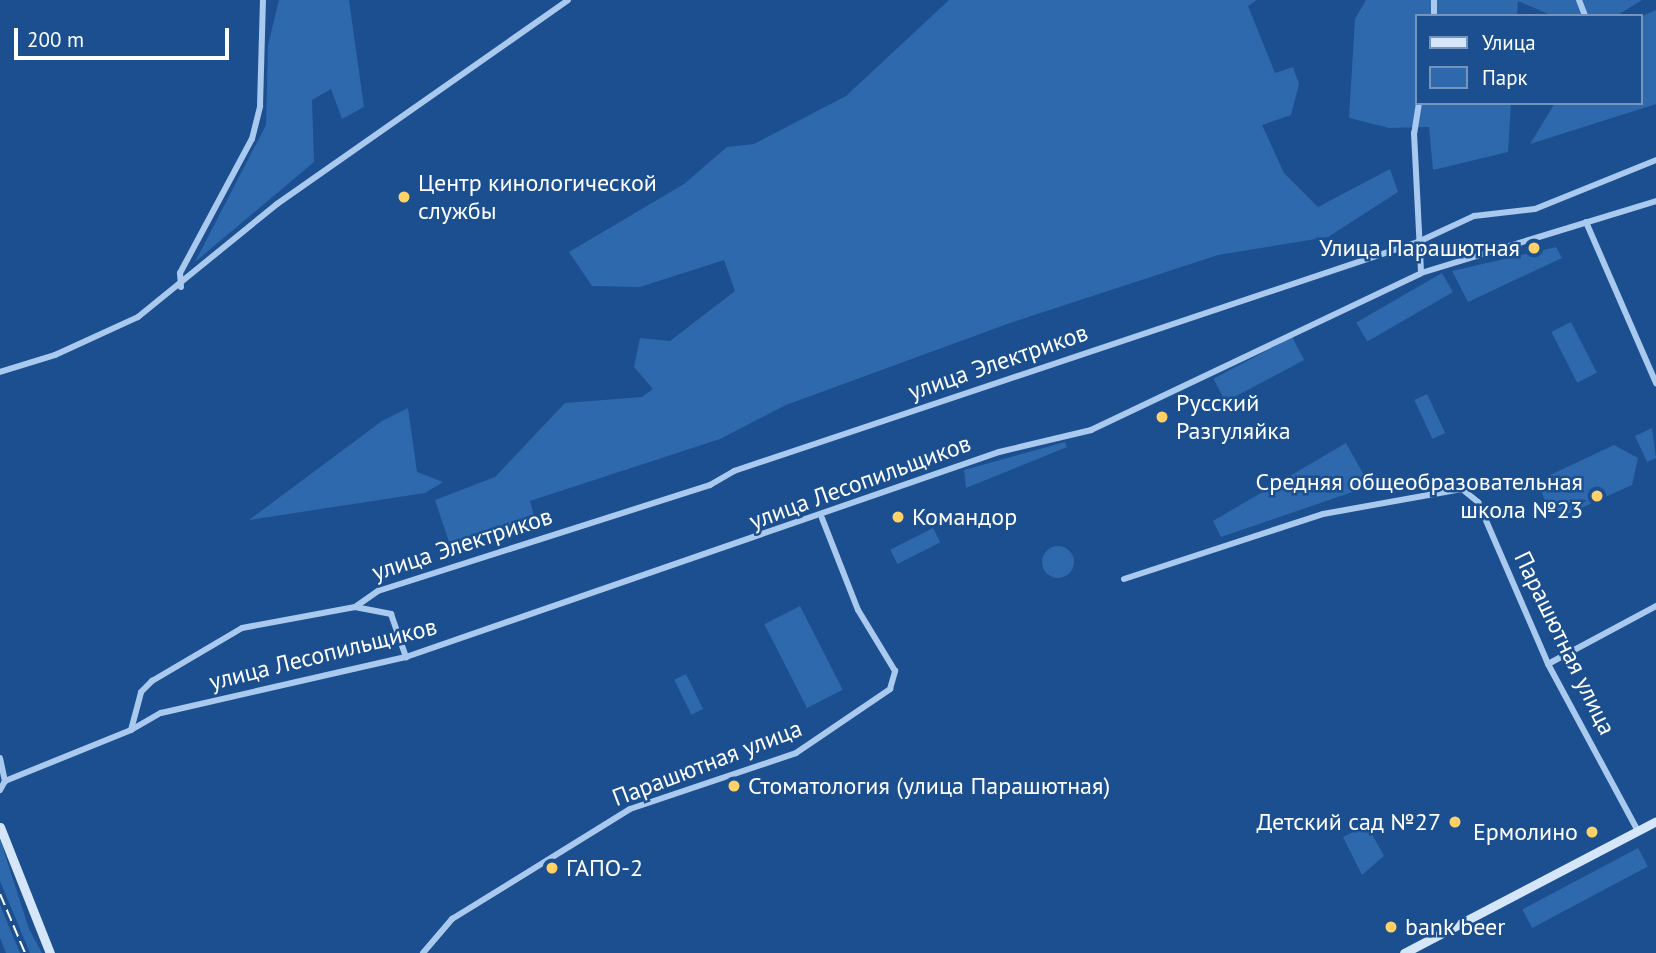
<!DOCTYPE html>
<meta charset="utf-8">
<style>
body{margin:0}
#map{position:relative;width:1656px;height:953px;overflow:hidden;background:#1b4f8f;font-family:"PT Sans",sans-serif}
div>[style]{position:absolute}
.green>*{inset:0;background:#2e69ad;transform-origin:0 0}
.round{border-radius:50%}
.minor>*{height:6px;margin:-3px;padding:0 3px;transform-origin:3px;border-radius:3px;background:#a9c9ee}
.secondary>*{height:9px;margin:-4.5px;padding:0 4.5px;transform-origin:4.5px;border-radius:4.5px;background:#d6e6fa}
.rail>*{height:2px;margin-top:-1px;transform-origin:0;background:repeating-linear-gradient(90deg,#fff 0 12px,transparent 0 17px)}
.dots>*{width:19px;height:19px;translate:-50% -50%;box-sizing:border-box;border:4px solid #1b4f8f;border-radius:50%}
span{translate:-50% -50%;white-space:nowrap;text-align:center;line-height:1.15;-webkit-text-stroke:5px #1b4f8f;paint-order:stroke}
.poi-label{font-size:24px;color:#fff}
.left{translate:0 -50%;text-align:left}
.right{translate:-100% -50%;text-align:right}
.street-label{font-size:24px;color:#fff}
.legend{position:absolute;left:1415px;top:14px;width:228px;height:91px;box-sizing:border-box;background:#1b4f8f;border:2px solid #7695bc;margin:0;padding:9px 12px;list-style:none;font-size:21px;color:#fff}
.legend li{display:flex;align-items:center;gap:14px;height:35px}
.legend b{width:35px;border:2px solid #7695bc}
.scale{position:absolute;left:14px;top:28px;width:215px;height:32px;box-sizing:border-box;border:4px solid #fff;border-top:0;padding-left:9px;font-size:21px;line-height:24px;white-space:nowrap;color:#fff;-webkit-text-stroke:5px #1b4f8f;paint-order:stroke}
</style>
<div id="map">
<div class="green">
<i style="clip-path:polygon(279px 0,349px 0,364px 107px,342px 119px,331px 89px,312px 100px,314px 162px,195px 262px,266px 125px,268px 45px)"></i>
<i style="clip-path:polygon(949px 0,1257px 0,1248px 6px,1275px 73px,1293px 67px,1299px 84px,1291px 115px,1262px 125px,1284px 173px,1318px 207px,1390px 169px,1398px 192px,1328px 237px,1218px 255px,1010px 323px,786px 405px,720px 439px,530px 501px,535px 519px,451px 548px,435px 500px,495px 477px,565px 403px,642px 397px,653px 389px,634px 367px,640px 338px,670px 341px,735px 291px,724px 260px,640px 287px,592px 286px,569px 252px,684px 184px,727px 147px,754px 144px,846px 96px)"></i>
<i style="clip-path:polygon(1366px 0,1642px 0,1616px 16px,1553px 16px,1518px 1px,1517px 16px,1416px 16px,1416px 103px,1511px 103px,1508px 152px,1433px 170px,1429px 127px,1389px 128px,1349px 118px,1355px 19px)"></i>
<i style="clip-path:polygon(1656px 10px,1656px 104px,1530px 144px,1555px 103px,1640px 103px,1640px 17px)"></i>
<i style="clip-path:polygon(1556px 247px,1562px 258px,1468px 302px,1452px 271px)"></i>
<i style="left:1442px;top:273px;width:22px;height:99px;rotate:60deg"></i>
<i style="left:1571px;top:322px;width:57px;height:22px;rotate:63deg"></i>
<i style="left:1292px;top:337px;width:26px;height:89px;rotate:62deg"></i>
<i style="left:1427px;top:394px;width:43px;height:14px;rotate:65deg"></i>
<i style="clip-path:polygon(408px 408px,417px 472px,443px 482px,425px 493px,249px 520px,382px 421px)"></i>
<i style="clip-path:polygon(1652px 428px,1656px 458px,1647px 462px,1635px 436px)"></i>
<i style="clip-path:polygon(1065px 442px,1067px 447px,966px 488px,964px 470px)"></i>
<i style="clip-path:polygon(1346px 443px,1370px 486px,1221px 537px,1213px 521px)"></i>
<i style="clip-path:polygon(1614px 445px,1638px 458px,1632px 485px,1568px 514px,1547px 507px,1541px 490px,1550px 475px)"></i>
<i style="left:933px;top:528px;width:16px;height:48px;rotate:63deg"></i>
<i class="round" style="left:1042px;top:546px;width:32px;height:32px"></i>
<i style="left:800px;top:606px;width:94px;height:40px;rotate:63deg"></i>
<i style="left:686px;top:674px;width:39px;height:13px;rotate:64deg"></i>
<i style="clip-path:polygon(1367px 825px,1384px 856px,1362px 875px,1343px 837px)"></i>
<i style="clip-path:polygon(0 839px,29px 929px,42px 953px,30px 953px,0 881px)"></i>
<i style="left:1638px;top:848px;width:21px;height:131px;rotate:62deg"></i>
<i style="clip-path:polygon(0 905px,20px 953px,6px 953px,0 938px)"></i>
</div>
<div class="minor">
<i style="left:1434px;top:0;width:16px;rotate:90deg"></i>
<i style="left:1579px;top:0;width:17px;rotate:69deg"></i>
<i style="left:1419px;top:103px;width:30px;rotate:99deg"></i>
<i style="left:1414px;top:133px;width:140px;rotate:87.1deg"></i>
<i style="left:1586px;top:222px;width:176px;rotate:66.5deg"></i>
<i style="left:181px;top:287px;width:14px;rotate:-94deg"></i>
<i style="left:180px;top:273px;width:152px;rotate:-61.8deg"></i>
<i style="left:252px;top:139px;width:34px;rotate:-76deg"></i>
<i style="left:260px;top:106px;width:106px;rotate:-88.4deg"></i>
<i style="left:0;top:372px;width:58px;rotate:-17.2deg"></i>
<i style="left:55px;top:355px;width:91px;rotate:-24.6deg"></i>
<i style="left:138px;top:317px;width:179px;rotate:-39.1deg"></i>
<i style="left:277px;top:204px;width:355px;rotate:-35deg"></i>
<i style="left:1124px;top:579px;width:209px;rotate:-18.1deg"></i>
<i style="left:1323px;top:514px;width:141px;rotate:-10.2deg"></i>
<i style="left:1462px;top:489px;width:21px;rotate:39deg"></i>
<i style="left:1478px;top:502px;width:176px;rotate:66.6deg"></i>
<i style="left:1548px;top:664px;width:190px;rotate:61.7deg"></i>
<i style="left:355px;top:607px;width:28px;rotate:-35deg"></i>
<i style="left:378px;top:591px;width:349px;rotate:-17.7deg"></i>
<i style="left:710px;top:485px;width:28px;rotate:-30deg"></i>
<i style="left:734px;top:471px;width:721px;rotate:-18.51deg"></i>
<i style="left:1418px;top:242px;width:62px;rotate:-24.9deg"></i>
<i style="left:1474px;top:216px;width:61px;rotate:-6.5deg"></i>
<i style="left:1535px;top:209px;width:131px;rotate:-22deg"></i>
<i style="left:1548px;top:664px;width:123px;rotate:-28.2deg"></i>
<i style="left:131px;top:730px;width:34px;rotate:-30deg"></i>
<i style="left:161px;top:713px;width:251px;rotate:-12.9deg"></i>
<i style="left:406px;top:657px;width:627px;rotate:-19.07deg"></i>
<i style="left:999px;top:452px;width:95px;rotate:-13.4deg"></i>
<i style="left:1091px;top:430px;width:365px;rotate:-25.4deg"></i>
<i style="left:1421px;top:273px;width:246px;rotate:-17deg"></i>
<i style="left:0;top:758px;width:24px;rotate:78deg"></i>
<i style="left:0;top:790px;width:10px;rotate:-61deg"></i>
<i style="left:5px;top:781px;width:136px;rotate:-22deg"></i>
<i style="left:131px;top:730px;width:39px;rotate:-75deg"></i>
<i style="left:141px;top:692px;width:16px;rotate:-45deg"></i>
<i style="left:152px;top:681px;width:104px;rotate:-30.5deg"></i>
<i style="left:242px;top:628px;width:115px;rotate:-10.5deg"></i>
<i style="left:355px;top:607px;width:37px;rotate:11deg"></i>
<i style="left:391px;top:614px;width:46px;rotate:70.8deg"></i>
<i style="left:423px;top:953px;width:45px;rotate:-49.5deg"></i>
<i style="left:452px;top:919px;width:209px;rotate:-31.7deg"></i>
<i style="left:630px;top:809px;width:175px;rotate:-18.6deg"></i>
<i style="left:796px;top:753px;width:114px;rotate:-34.2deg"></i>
<i style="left:890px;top:689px;width:19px;rotate:-74deg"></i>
<i style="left:895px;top:671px;width:71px;rotate:-121.2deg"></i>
<i style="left:858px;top:610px;width:99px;rotate:-111.4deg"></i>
</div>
<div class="secondary">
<i style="left:0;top:827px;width:136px;rotate:68.4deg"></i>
<i style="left:1404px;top:953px;width:284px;rotate:-27.6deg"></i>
</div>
<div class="rail">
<i style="left:0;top:894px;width:64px;rotate:67deg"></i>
</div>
<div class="dots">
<i style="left:404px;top:197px;background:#ffd166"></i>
<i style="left:1534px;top:248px;background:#ffd166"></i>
<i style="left:1162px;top:417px;background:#ffd166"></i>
<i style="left:1597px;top:496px;background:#ffd166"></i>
<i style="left:898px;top:517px;background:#ffd166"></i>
<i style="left:734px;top:786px;background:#ffd166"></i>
<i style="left:1455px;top:822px;background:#ffd166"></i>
<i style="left:1592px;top:832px;background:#ffd166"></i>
<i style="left:552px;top:868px;background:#ffd166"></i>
<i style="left:1391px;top:927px;background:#ffd166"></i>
</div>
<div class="poi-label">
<span class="left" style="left:418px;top:197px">Центр кинологической<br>службы</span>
<span class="right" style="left:1520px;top:248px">Улица Парашютная</span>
<span class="left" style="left:1176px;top:417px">Русский<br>Разгуляйка</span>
<span class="right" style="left:1583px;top:496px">Средняя общеобразовательная<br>школа №23</span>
<span class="left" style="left:912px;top:517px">Командор</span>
<span class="left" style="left:748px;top:786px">Стоматология (улица Парашютная)</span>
<span class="right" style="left:1441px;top:822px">Детский сад №27</span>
<span class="right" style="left:1578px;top:832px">Ермолино</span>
<span class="left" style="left:566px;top:868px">ГАПО-2</span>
<span class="left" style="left:1405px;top:927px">bank beer</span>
</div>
<div class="street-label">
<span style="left:998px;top:362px;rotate:-19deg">улица Электриков</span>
<span style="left:860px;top:482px;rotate:-20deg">улица Лесопильщиков</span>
<span style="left:462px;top:544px;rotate:-18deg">улица Электриков</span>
<span style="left:1565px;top:643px;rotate:64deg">Парашютная улица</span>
<span style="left:323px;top:654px;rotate:-14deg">улица Лесопильщиков</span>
<span style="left:707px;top:763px;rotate:-21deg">Парашютная улица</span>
</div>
<ul class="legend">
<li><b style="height:9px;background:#d6e6fa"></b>Улица</li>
<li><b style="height:19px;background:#2e69ad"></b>Парк</li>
</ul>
<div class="scale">200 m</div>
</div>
